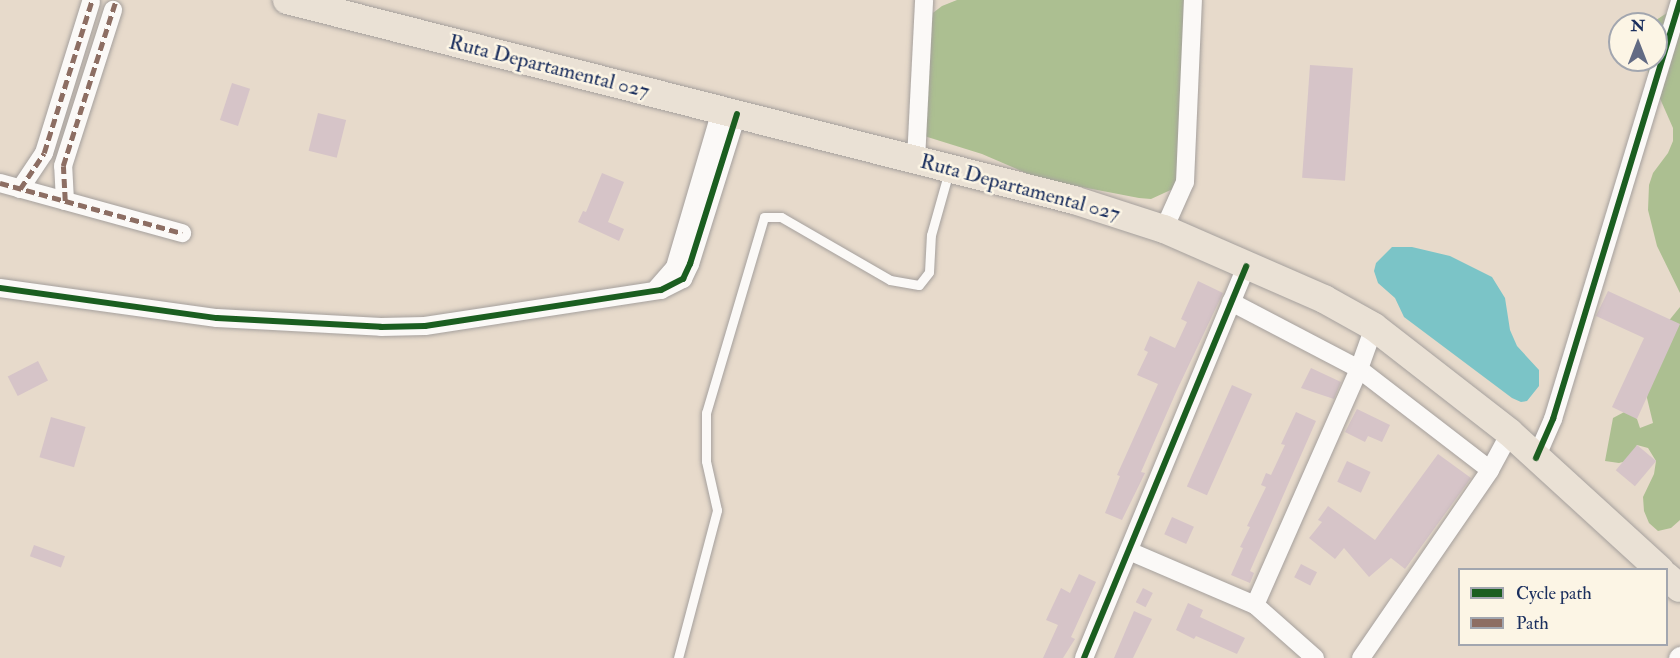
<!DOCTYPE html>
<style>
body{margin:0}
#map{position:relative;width:1680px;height:658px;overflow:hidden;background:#e7dacb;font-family:"IM FELL Double Pica",serif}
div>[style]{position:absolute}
.forest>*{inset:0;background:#acbf91}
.water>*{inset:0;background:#7bc4c7}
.building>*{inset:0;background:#d6c4c8;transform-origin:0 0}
.roads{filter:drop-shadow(0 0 2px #a5a09d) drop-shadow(0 0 2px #a5a09d)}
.lane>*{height:9px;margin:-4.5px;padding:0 4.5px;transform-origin:4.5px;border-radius:4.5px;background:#fbf9f7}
.street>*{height:18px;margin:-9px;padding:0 9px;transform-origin:9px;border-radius:9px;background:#fbf9f7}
.primary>*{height:28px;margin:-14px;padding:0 14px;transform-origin:14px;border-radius:14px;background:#eae1d5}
.quiet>*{height:4.5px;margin-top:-2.25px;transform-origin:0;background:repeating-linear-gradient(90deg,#8d6e63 0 9px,transparent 0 13.5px)}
.cycleway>*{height:6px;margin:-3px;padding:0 3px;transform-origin:3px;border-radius:3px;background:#1b5e20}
span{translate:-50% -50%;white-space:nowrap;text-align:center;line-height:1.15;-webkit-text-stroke:5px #fcf5e5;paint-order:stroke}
.street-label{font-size:21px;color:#1b2f5e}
.legend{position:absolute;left:1458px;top:568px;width:210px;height:78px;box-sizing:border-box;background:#fcf5e5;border:2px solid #a2a6af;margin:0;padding:8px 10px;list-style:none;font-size:18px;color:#1b2f5e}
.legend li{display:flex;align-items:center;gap:12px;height:30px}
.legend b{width:30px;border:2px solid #a2a6af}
.north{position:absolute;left:1608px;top:12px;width:60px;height:60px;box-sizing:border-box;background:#fcf5e5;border:2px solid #a2a6af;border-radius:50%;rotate:0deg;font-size:16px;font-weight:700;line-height:24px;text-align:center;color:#1b2f5e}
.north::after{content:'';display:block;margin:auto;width:21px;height:27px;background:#626b84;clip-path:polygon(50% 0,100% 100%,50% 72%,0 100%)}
</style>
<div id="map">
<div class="forest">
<i style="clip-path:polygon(957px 0,1184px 0,1182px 85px,1186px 126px,1175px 188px,1151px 199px,1139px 198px,1040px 179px,982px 154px,921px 135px,921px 22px,942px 6px)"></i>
<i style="clip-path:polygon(1680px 0,1680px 293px,1657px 246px,1648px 210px,1649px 185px,1653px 173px,1668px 153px,1673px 141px,1673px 128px,1643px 60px,1656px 60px,1656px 24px,1650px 24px,1670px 11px)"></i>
<i style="clip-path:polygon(1680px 307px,1680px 520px,1671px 528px,1658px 531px,1649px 523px,1644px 511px,1643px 497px,1654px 474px,1656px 461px,1648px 448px,1637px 445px,1630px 460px,1619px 463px,1605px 461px,1613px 418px,1628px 410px,1637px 419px,1640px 428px,1653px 423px,1647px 398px,1650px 358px,1658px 334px)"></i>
</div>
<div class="water">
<i style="clip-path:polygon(1392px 247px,1412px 247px,1450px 256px,1492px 277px,1505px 298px,1510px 330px,1517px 346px,1539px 370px,1539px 386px,1527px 401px,1521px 402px,1512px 398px,1404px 317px,1395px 298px,1378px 283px,1374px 271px,1376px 263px)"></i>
</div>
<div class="building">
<i style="left:1310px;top:65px;width:43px;height:113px;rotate:4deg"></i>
<i style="left:232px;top:83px;width:19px;height:39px;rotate:18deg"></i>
<i style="left:318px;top:113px;width:29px;height:39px;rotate:14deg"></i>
<i style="clip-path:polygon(602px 173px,624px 182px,608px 222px,624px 229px,619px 241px,578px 222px,583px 211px,586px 212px)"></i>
<i style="clip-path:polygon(1198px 281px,1223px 293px,1177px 390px,1141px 472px,1145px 473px,1122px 520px,1105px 513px,1120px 476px,1117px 475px,1158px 384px,1137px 375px,1148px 352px,1144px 350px,1150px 336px,1175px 348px,1187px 322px,1181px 319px)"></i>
<i style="clip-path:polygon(1608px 291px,1680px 324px,1637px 419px,1612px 407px,1644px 338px,1596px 316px)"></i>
<i style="left:38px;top:361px;width:22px;height:34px;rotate:63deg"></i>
<i style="clip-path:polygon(1311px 368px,1341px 382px,1334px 399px,1301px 388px)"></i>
<i style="left:1232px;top:385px;width:22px;height:111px;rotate:24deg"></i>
<i style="clip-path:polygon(1357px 409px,1390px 425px,1382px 442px,1368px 436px,1365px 442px,1345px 432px)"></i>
<i style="clip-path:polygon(1296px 412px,1316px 421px,1250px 571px,1254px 573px,1250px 583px,1231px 575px,1243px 548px,1240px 547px,1250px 527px,1247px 526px,1266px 487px,1261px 485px,1266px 473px,1271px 475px,1285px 445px,1281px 444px)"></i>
<i style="left:51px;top:417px;width:36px;height:42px;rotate:16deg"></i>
<i style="left:1637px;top:445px;width:25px;height:33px;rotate:40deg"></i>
<i style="clip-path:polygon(1438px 454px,1471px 478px,1405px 569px,1391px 558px,1369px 577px,1344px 548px,1335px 559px,1309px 538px,1322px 522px,1318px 520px,1328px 506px,1375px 540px)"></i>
<i style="left:1347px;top:461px;width:26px;height:23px;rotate:25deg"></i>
<i style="left:1172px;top:517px;width:24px;height:19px;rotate:24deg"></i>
<i style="left:34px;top:545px;width:33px;height:12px;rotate:20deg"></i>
<i style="left:1301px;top:564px;width:18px;height:15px;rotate:27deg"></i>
<i style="clip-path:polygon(1079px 574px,1096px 582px,1071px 637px,1075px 639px,1063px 658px,1043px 658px,1058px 625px,1046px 620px,1061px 588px,1070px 593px)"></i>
<i style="left:1143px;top:588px;width:11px;height:16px;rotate:27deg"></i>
<i style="clip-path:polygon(1188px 603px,1203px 610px,1200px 617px,1245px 638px,1237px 654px,1196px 636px,1194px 639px,1176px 630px)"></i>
<i style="clip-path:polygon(1134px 611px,1152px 619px,1133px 658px,1114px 658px)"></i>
</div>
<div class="roads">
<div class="lane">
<i style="left:678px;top:658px;width:153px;rotate:-75.2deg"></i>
<i style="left:717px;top:510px;width:50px;rotate:-102.7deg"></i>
<i style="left:706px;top:461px;width:48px;rotate:-90deg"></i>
<i style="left:706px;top:413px;width:204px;rotate:-73.5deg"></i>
<i style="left:764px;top:217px;width:17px"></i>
<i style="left:781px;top:217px;width:126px;rotate:30deg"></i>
<i style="left:890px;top:280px;width:29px;rotate:10deg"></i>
<i style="left:919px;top:285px;width:16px;rotate:-52deg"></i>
<i style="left:929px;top:272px;width:37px;rotate:-87deg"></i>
<i style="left:931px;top:235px;width:66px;rotate:-74.3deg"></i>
</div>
<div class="street">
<i style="left:916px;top:160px;width:160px;rotate:-87.1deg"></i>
<i style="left:0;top:183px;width:189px;rotate:15.4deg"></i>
<i style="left:20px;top:189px;width:43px;rotate:-56.3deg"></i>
<i style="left:44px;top:153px;width:158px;rotate:-72.7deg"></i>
<i style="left:65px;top:201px;width:35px;rotate:-93deg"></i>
<i style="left:63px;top:166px;width:164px;rotate:-72.2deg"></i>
<i style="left:1164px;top:229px;width:51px;rotate:-65.9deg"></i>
<i style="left:1185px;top:182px;width:182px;rotate:-87.5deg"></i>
<i style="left:0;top:288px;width:219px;rotate:7.9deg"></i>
<i style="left:217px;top:318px;width:164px;rotate:3.1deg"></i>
<i style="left:381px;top:327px;width:44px;rotate:-1.3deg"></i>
<i style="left:425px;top:326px;width:239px;rotate:-8.7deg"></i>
<i style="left:661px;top:290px;width:25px;rotate:-27deg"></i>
<i style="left:683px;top:279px;width:17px;rotate:-65deg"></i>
<i style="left:690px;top:264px;width:157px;rotate:-72.6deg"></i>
<i style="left:657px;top:288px;width:28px;rotate:-49deg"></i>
<i style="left:675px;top:267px;width:163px;rotate:-73.6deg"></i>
<i style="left:1231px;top:302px;width:144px;rotate:27.6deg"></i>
<i style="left:1359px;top:369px;width:165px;rotate:37.6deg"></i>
<i style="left:1536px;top:458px;width:43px;rotate:-66.4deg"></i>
<i style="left:1553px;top:419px;width:438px;rotate:-73.1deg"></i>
<i style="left:1129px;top:551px;width:137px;rotate:23.2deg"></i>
<i style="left:1084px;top:658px;width:424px;rotate:-67.5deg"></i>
<i style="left:1315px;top:658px;width:80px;rotate:-138.5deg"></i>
<i style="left:1255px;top:605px;width:258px;rotate:-66.2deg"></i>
<i style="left:1359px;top:369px;width:45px;rotate:-70.3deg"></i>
<i style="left:1361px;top:658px;width:228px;rotate:-55.5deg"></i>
<i style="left:1490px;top:470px;width:42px;rotate:-61.6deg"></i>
<i style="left:1678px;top:658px;width:3px;rotate:-45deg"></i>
</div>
<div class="primary">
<i style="left:287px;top:0;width:812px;rotate:14.26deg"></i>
<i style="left:1074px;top:200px;width:95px;rotate:17.9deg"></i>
<i style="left:1164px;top:229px;width:175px;rotate:23.6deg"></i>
<i style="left:1324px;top:299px;width:57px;rotate:29.2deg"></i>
<i style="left:1374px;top:327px;width:172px;rotate:37.9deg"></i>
<i style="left:1510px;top:433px;width:203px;rotate:42.4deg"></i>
<i style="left:1666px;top:576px;width:18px;rotate:41deg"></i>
</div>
</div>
<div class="quiet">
<i style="left:0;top:183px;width:189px;rotate:15.4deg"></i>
<i style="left:20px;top:189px;width:43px;rotate:-56.3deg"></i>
<i style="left:44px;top:153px;width:160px;rotate:-72.6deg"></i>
<i style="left:65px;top:201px;width:35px;rotate:-93deg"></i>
<i style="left:63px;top:166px;width:174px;rotate:-72.3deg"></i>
</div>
<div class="cycleway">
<i style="left:0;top:288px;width:219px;rotate:7.9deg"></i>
<i style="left:217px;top:318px;width:164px;rotate:3.1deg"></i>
<i style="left:381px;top:327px;width:44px;rotate:-1.3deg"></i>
<i style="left:425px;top:326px;width:239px;rotate:-8.7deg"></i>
<i style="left:661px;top:290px;width:25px;rotate:-27deg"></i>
<i style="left:683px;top:279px;width:17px;rotate:-65deg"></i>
<i style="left:690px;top:264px;width:157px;rotate:-72.6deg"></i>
<i style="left:1536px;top:458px;width:43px;rotate:-66.4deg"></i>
<i style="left:1553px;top:419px;width:438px;rotate:-73.1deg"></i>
<i style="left:1084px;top:658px;width:424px;rotate:-67.5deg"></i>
</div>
<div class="street-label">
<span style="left:549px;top:67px;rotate:14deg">Ruta Departamental 027</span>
<span style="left:1020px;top:188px;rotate:15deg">Ruta Departamental 027</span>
</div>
<ul class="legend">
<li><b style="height:8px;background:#1b5e20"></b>Cycle path</li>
<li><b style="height:8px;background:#8d6e63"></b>Path</li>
</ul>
<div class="north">N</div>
</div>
